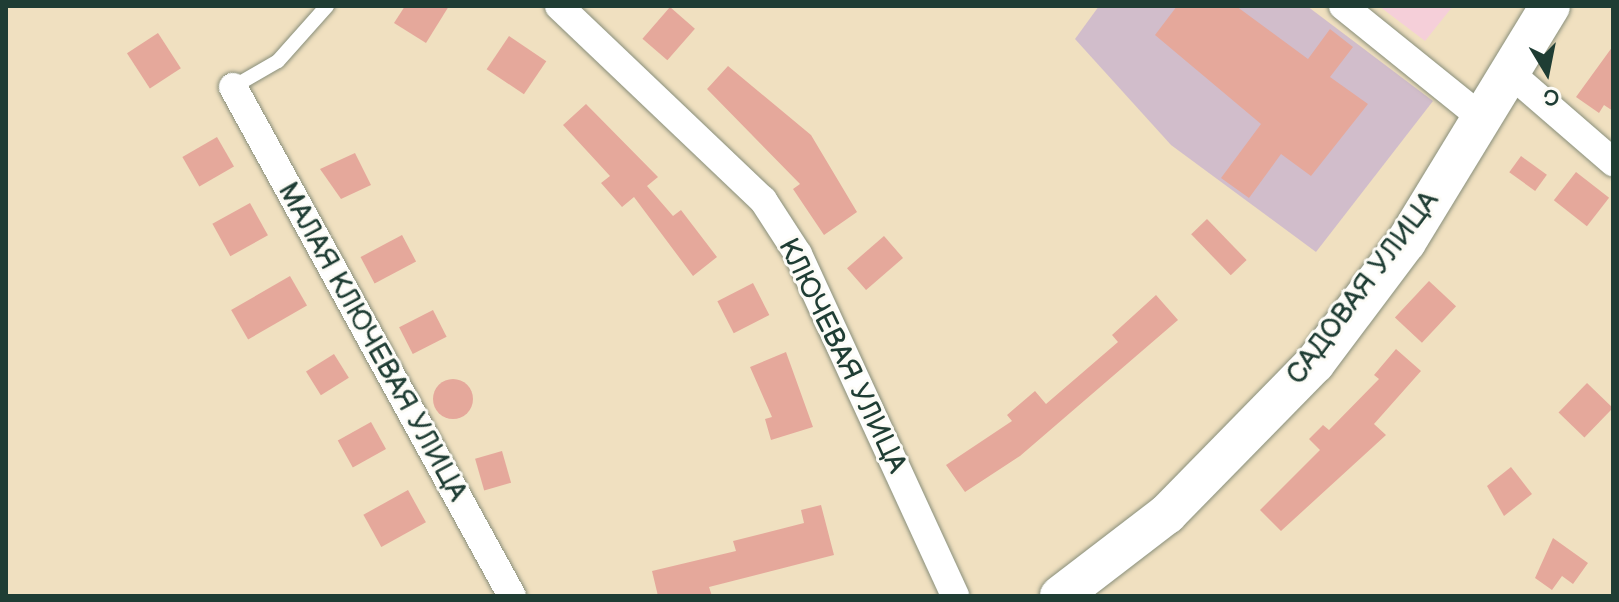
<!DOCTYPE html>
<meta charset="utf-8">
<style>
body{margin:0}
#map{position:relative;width:1619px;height:602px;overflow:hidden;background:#f0e0c0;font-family:"Balsamiq Sans",sans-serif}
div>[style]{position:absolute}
.built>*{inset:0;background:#f5cfd9}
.industrial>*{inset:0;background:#d1bdcb}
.building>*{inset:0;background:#e5a89b;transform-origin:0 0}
.round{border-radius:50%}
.roads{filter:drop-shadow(0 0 2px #888e7a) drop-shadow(0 0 2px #888e7a)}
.lane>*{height:14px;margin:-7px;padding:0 7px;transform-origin:7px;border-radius:7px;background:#fff}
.street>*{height:28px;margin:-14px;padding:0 14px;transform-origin:14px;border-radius:14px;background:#fff}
.secondary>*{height:40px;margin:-20px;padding:0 20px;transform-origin:20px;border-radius:20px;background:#fff}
span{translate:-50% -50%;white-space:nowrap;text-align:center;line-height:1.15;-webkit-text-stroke:6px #fdfcf7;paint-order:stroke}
.street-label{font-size:28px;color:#1f3d34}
.frame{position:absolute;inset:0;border:8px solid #1f3d34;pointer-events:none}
.north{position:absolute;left:1507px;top:32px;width:80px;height:80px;-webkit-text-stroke:6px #fdfcf7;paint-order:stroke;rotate:170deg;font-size:22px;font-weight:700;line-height:32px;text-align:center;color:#1f3d34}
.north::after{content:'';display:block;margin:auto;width:28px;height:36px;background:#1f3d34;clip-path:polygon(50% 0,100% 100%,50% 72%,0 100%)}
</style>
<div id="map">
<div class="built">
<i style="clip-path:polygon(1379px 6px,1453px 6px,1425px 41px)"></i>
</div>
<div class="industrial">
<i style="clip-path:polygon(1099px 6px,1307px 6px,1433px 101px,1316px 252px,1171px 145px,1075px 39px)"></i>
</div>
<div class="building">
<i style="clip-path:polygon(405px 6px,449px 6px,426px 43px,394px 23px)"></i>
<i style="clip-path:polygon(1177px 6px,1236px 6px,1308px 59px,1330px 29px,1353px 47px,1330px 77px,1368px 104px,1311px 176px,1281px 154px,1249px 198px,1221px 178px,1261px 124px,1155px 35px)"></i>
<i style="left:670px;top:7px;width:33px;height:42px;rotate:41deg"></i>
<i style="left:158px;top:33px;width:42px;height:37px;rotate:57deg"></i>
<i style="left:509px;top:36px;width:45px;height:40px;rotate:34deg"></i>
<i style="clip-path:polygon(1613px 46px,1613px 111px,1604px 105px,1599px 113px,1576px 97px)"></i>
<i style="clip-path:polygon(728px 66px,811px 135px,857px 212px,824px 235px,793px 189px,800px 184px,707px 89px)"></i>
<i style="clip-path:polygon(586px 104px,658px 177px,647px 186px,673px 216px,681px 210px,717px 257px,693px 276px,634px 197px,622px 207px,601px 183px,610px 176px,563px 125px)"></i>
<i style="left:217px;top:137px;width:34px;height:40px;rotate:60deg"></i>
<i style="clip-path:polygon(355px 153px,371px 185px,341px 199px,320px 169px)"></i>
<i style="left:1521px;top:156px;width:32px;height:20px;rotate:36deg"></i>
<i style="left:1576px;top:172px;width:42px;height:36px;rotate:38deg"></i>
<i style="left:250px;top:203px;width:37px;height:43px;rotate:61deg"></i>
<i style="left:1207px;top:219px;width:57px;height:22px;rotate:46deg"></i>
<i style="left:402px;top:235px;width:30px;height:47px;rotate:62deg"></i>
<i style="left:884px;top:236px;width:29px;height:49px;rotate:49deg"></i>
<i style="left:290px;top:276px;width:34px;height:68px;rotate:60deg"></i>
<i style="left:1429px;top:281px;width:37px;height:50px;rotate:43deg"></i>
<i style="left:753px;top:283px;width:36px;height:40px;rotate:63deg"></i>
<i style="clip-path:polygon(1156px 295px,1178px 320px,1020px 456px,965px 492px,946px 465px,1012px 421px,1007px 415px,1035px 391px,1046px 404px,1118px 342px,1112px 335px)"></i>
<i style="left:433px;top:310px;width:30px;height:38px;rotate:63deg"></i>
<i style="clip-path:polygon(1396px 349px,1421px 371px,1374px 424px,1386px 435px,1281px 531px,1260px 510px,1320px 450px,1309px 439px,1323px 425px,1329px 430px,1379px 379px,1374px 375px)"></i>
<i style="clip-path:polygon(786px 352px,813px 427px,771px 440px,765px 419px,772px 417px,750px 367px)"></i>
<i style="left:334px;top:354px;width:28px;height:33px;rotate:58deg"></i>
<i class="round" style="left:433px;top:379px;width:40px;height:40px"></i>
<i style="left:1587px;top:383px;width:36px;height:41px;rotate:44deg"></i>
<i style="left:371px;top:422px;width:31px;height:38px;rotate:61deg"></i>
<i style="left:502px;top:451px;width:33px;height:28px;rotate:74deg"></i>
<i style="clip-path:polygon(1511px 467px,1532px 494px,1504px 516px,1487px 486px)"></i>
<i style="left:408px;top:490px;width:37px;height:51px;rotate:61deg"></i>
<i style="clip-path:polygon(821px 505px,834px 555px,709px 587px,712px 596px,658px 596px,652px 571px,736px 551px,733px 541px,804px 523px,801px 510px)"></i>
<i style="clip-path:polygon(1553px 538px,1588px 563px,1573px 584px,1562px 576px,1552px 590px,1535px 578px)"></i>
</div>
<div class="roads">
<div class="lane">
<i style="left:233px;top:87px;width:52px;rotate:-30deg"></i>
<i style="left:278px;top:61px;width:74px;rotate:-48.3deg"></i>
</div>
<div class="street">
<i style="left:559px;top:6px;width:282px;rotate:43.6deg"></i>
<i style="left:763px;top:200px;width:64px;rotate:57.1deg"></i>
<i style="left:798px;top:254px;width:376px;rotate:65.3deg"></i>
<i style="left:1343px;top:6px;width:179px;rotate:38.9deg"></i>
<i style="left:1509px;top:72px;width:138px;rotate:40.9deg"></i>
<i style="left:233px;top:87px;width:580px;rotate:61.27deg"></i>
</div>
<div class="secondary">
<i style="left:1060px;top:596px;width:135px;rotate:-37.5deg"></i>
<i style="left:1167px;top:514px;width:211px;rotate:-45.6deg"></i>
<i style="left:1315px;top:363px;width:151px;rotate:-53.1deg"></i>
<i style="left:1406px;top:242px;width:276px;rotate:-58.6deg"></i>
</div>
</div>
<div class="street-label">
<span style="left:1363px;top:288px;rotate:-53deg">САДОВАЯ УЛИЦА</span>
<span style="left:372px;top:342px;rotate:61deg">МАЛАЯ КЛЮЧЕВАЯ УЛИЦА</span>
<span style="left:842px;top:356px;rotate:64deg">КЛЮЧЕВАЯ УЛИЦА</span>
</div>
<div class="frame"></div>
<div class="north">С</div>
</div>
